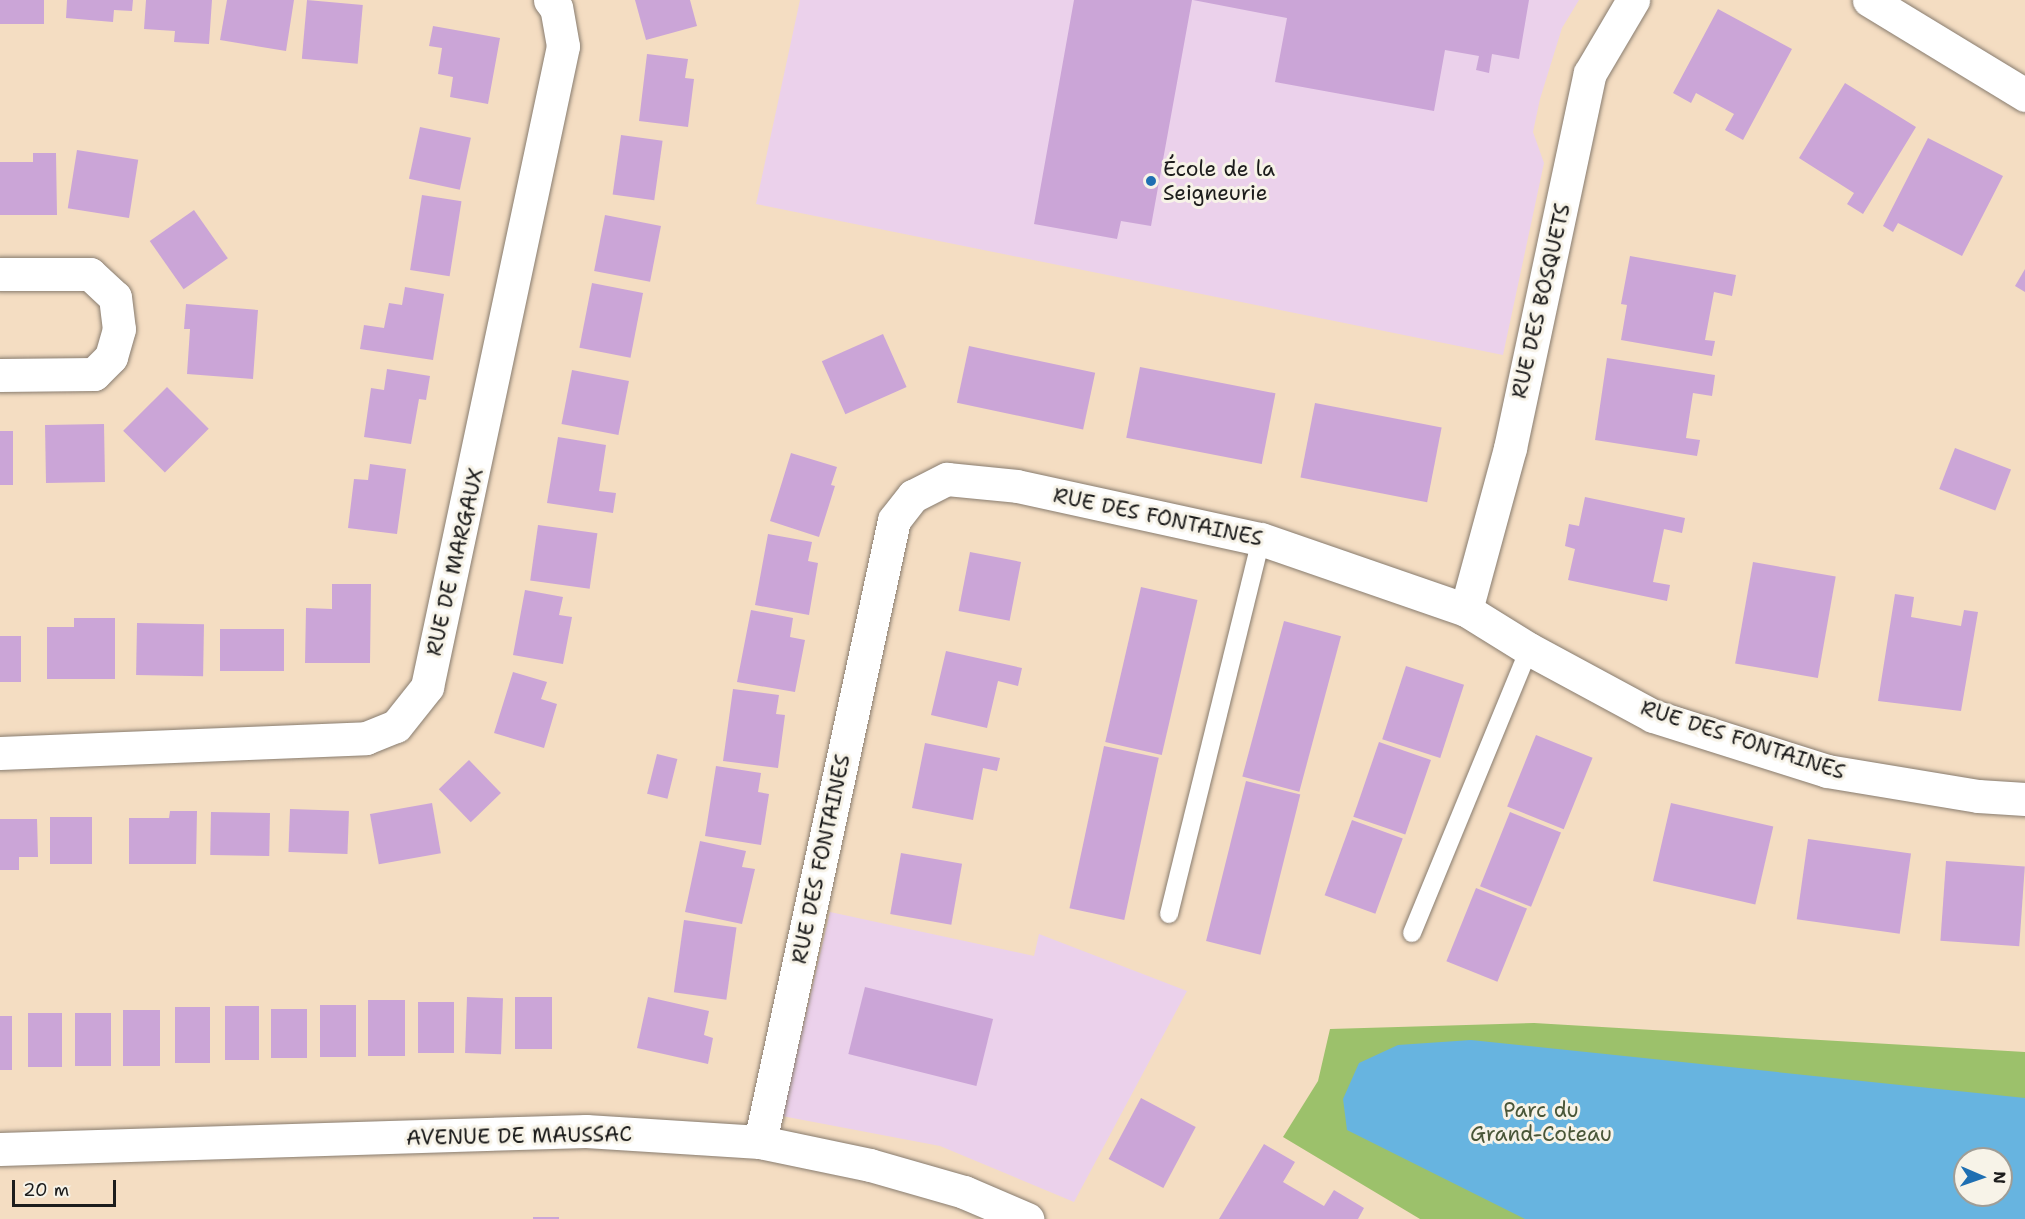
<!DOCTYPE html>
<meta charset="utf-8">
<style>
body{margin:0}
#map{position:relative;width:2025px;height:1219px;overflow:hidden;background:#f4ddc2;font-family:"Shantell Sans",sans-serif}
div>[style]{position:absolute}
.built>*{inset:0;background:#ebd1eb}
.green>*{inset:0;background:#9cc16b}
.water>*{inset:0;background:#67b4e0}
.building>*{inset:0;background:#cba5d7;transform-origin:0 0}
.roads{filter:drop-shadow(0 0 2px #887c6f) drop-shadow(0 0 2px #887c6f)}
.service>*{height:18px;margin:-9px;padding:0 9px;transform-origin:9px;border-radius:9px;background:#fff}
.minor>*{height:33px;margin:-16.5px;padding:0 16.5px;transform-origin:16.5px;border-radius:16.5px;background:#fff}
.dots>*{width:16px;height:16px;translate:-50% -50%;box-sizing:border-box;border:3px solid #f7f3e8;border-radius:50%}
span{translate:-50% -50%;white-space:nowrap;text-align:center;line-height:1.15;-webkit-text-stroke:6px #f7f3e8;paint-order:stroke}
.poi-label{font-size:21px;color:#1c1c1c}
.left{translate:0 -50%;text-align:left}
.street-label{font-size:21px;color:#1c1c1c}
.park-label{font-size:21px;color:#495638}
.north{position:absolute;left:1953px;top:1147px;width:60px;height:60px;box-sizing:border-box;background:#f7f3e8;border:2px solid #9f9d96;border-radius:50%;rotate:92deg;font-size:16px;font-weight:700;line-height:24px;text-align:center;color:#1c1c1c}
.north::after{content:'';display:block;margin:auto;width:21px;height:27px;background:#1f6fb2;clip-path:polygon(50% 0,100% 100%,50% 72%,0 100%)}
.scale{position:absolute;left:12px;top:1180px;width:104px;height:27px;box-sizing:border-box;border:3px solid #1c1c1c;border-top:0;padding-left:8px;font-size:18px;line-height:21px;white-space:nowrap;color:#1c1c1c;-webkit-text-stroke:4px #f7f3e8;paint-order:stroke}
</style>
<div id="map">
<div class="built">
<i style="clip-path:polygon(800px 0,1579px 0,1562px 28px,1540px 99px,1533px 132px,1544px 163px,1503px 355px,756px 204px)"></i>
<i style="clip-path:polygon(830px 912px,1034px 956px,1039px 934px,1187px 991px,1074px 1202px,940px 1146px,782px 1116px)"></i>
</div>
<div class="green">
<i style="clip-path:polygon(evenodd,1534px 1023px,2025px 1052px,2025px 1219px,1420px 1219px,1283px 1137px,1318px 1081px,1330px 1029px,1534px 1023px,1965px 1159px,2001px 1159px,2001px 1195px,1965px 1195px,1965px 1159px)"></i>
</div>
<div class="water">
<i style="clip-path:polygon(evenodd,1471px 1040px,2025px 1098px,2025px 1219px,1525px 1219px,1347px 1130px,1343px 1099px,1359px 1063px,1398px 1045px,1471px 1040px,1965px 1159px,2001px 1159px,2001px 1195px,1965px 1195px,1965px 1159px)"></i>
</div>
<div class="building">
<i style="left:0;top:0;width:44px;height:24px"></i>
<i style="clip-path:polygon(67px 0,133px 0,132px 11px,114px 10px,113px 22px,66px 18px)"></i>
<i style="clip-path:polygon(146px 0,212px 0,209px 44px,174px 42px,175px 31px,144px 29px)"></i>
<i style="clip-path:polygon(227px 0,294px 0,286px 51px,220px 40px)"></i>
<i style="left:307px;top:0;width:56px;height:59px;rotate:5deg"></i>
<i style="clip-path:polygon(635px 0,690px 0,697px 26px,646px 40px)"></i>
<i style="clip-path:polygon(1074px 0,1192px 0,1151px 226px,1121px 221px,1117px 239px,1034px 224px)"></i>
<i style="clip-path:polygon(1193px 0,1529px 0,1519px 59px,1492px 54px,1489px 73px,1476px 70px,1479px 56px,1445px 50px,1434px 111px,1275px 82px,1287px 18px)"></i>
<i style="clip-path:polygon(1718px 9px,1792px 49px,1743px 140px,1725px 130px,1734px 114px,1696px 93px,1691px 103px,1673px 93px)"></i>
<i style="clip-path:polygon(433px 26px,500px 38px,488px 104px,450px 97px,453px 77px,438px 74px,442px 48px,429px 46px)"></i>
<i style="clip-path:polygon(647px 54px,688px 59px,685px 78px,694px 79px,688px 127px,639px 121px)"></i>
<i style="clip-path:polygon(1845px 83px,1916px 127px,1863px 214px,1847px 204px,1854px 193px,1799px 158px)"></i>
<i style="left:420px;top:127px;width:52px;height:53px;rotate:12deg"></i>
<i style="left:621px;top:135px;width:42px;height:60px;rotate:8deg"></i>
<i style="clip-path:polygon(1928px 138px,2003px 176px,1962px 256px,1898px 223px,1893px 232px,1883px 226px)"></i>
<i style="left:77px;top:150px;width:62px;height:59px;rotate:9deg"></i>
<i style="clip-path:polygon(33px 153px,56px 153px,57px 215px,0 215px,0 162px,33px 162px)"></i>
<i style="left:422px;top:195px;width:40px;height:76px;rotate:9deg"></i>
<i style="left:194px;top:210px;width:59px;height:54px;rotate:55deg"></i>
<i style="left:605px;top:215px;width:57px;height:57px;rotate:11deg"></i>
<i style="clip-path:polygon(1630px 256px,1736px 275px,1732px 296px,1714px 292px,1705px 340px,1715px 341px,1712px 356px,1621px 340px,1627px 305px,1621px 304px)"></i>
<i style="clip-path:polygon(2025px 269px,2025px 292px,2015px 286px)"></i>
<i style="left:592px;top:283px;width:52px;height:66px;rotate:11deg"></i>
<i style="clip-path:polygon(405px 287px,444px 294px,433px 360px,360px 349px,364px 325px,384px 328px,389px 303px,402px 305px)"></i>
<i style="clip-path:polygon(186px 304px,258px 310px,253px 379px,187px 374px,190px 329px,184px 329px)"></i>
<i style="left:883px;top:334px;width:58px;height:67px;rotate:66deg"></i>
<i style="left:969px;top:346px;width:129px;height:58px;rotate:12deg"></i>
<i style="clip-path:polygon(1607px 358px,1715px 375px,1712px 396px,1693px 393px,1686px 438px,1700px 440px,1697px 456px,1595px 440px)"></i>
<i style="left:1140px;top:367px;width:138px;height:72px;rotate:11deg"></i>
<i style="clip-path:polygon(387px 369px,430px 376px,426px 400px,419px 399px,411px 444px,364px 437px,371px 388px,384px 390px)"></i>
<i style="left:572px;top:370px;width:58px;height:55px;rotate:11deg"></i>
<i style="left:167px;top:387px;width:59px;height:62px;rotate:45deg"></i>
<i style="left:1315px;top:403px;width:129px;height:76px;rotate:11deg"></i>
<i style="left:104px;top:424px;width:58px;height:59px;rotate:89deg"></i>
<i style="left:0;top:431px;width:13px;height:54px"></i>
<i style="clip-path:polygon(558px 437px,606px 445px,599px 491px,616px 493px,613px 513px,547px 503px)"></i>
<i style="left:1955px;top:448px;width:60px;height:44px;rotate:21deg"></i>
<i style="clip-path:polygon(791px 453px,837px 467px,831px 485px,835px 486px,819px 537px,770px 521px)"></i>
<i style="clip-path:polygon(370px 464px,406px 469px,397px 534px,348px 528px,354px 479px,368px 480px)"></i>
<i style="clip-path:polygon(1585px 497px,1685px 518px,1682px 533px,1664px 529px,1653px 582px,1670px 585px,1667px 601px,1568px 580px,1575px 549px,1565px 546px,1569px 524px,1579px 526px)"></i>
<i style="left:538px;top:525px;width:60px;height:56px;rotate:8deg"></i>
<i style="clip-path:polygon(768px 534px,812px 542px,808px 561px,818px 563px,809px 615px,755px 605px)"></i>
<i style="left:970px;top:552px;width:52px;height:60px;rotate:11deg"></i>
<i style="left:1753px;top:562px;width:84px;height:103px;rotate:10deg"></i>
<i style="clip-path:polygon(332px 584px,371px 584px,370px 663px,305px 663px,306px 608px,332px 609px)"></i>
<i style="left:1141px;top:587px;width:58px;height:159px;rotate:13deg"></i>
<i style="clip-path:polygon(525px 590px,563px 597px,559px 615px,572px 617px,563px 664px,513px 655px)"></i>
<i style="clip-path:polygon(1895px 594px,1914px 597px,1911px 617px,1961px 626px,1964px 610px,1978px 612px,1961px 711px,1878px 701px)"></i>
<i style="clip-path:polygon(751px 610px,793px 618px,790px 637px,805px 640px,795px 692px,737px 682px)"></i>
<i style="clip-path:polygon(74px 618px,115px 618px,115px 679px,47px 679px,47px 627px,74px 627px)"></i>
<i style="left:1284px;top:621px;width:59px;height:161px;rotate:15deg"></i>
<i style="left:137px;top:623px;width:67px;height:52px;rotate:1deg"></i>
<i style="left:220px;top:629px;width:64px;height:42px"></i>
<i style="left:0;top:636px;width:21px;height:46px"></i>
<i style="clip-path:polygon(946px 651px,1022px 668px,1018px 686px,998px 681px,987px 728px,931px 715px)"></i>
<i style="left:1406px;top:666px;width:61px;height:77px;rotate:18deg"></i>
<i style="clip-path:polygon(513px 672px,547px 682px,541px 699px,557px 704px,544px 748px,494px 733px)"></i>
<i style="clip-path:polygon(733px 689px,779px 695px,776px 714px,785px 715px,778px 768px,723px 761px)"></i>
<i style="left:1536px;top:735px;width:61px;height:77px;rotate:22deg"></i>
<i style="left:1379px;top:742px;width:55px;height:79px;rotate:19deg"></i>
<i style="clip-path:polygon(925px 743px,1000px 758px,997px 771px,983px 768px,973px 820px,912px 808px)"></i>
<i style="left:1104px;top:746px;width:56px;height:166px;rotate:12deg"></i>
<i style="left:657px;top:754px;width:21px;height:41px;rotate:14deg"></i>
<i style="left:469px;top:760px;width:46px;height:42px;rotate:46deg"></i>
<i style="clip-path:polygon(716px 766px,761px 773px,758px 792px,769px 794px,761px 845px,705px 836px)"></i>
<i style="left:1246px;top:781px;width:56px;height:165px;rotate:14deg"></i>
<i style="left:432px;top:803px;width:51px;height:63px;rotate:80deg"></i>
<i style="left:1671px;top:803px;width:105px;height:80px;rotate:13deg"></i>
<i style="left:290px;top:809px;width:59px;height:43px;rotate:2deg"></i>
<i style="clip-path:polygon(170px 811px,197px 811px,196px 864px,129px 864px,129px 818px,169px 818px)"></i>
<i style="left:211px;top:812px;width:59px;height:43px;rotate:1deg"></i>
<i style="left:1510px;top:812px;width:55px;height:80px;rotate:22deg"></i>
<i style="left:92px;top:817px;width:47px;height:42px;rotate:90deg"></i>
<i style="clip-path:polygon(0 819px,37px 819px,38px 857px,19px 857px,19px 870px,0 870px)"></i>
<i style="left:1352px;top:820px;width:54px;height:80px;rotate:20deg"></i>
<i style="left:1808px;top:839px;width:104px;height:81px;rotate:8deg"></i>
<i style="clip-path:polygon(700px 841px,746px 851px,742px 867px,755px 869px,742px 924px,685px 912px)"></i>
<i style="left:901px;top:853px;width:62px;height:62px;rotate:10deg"></i>
<i style="left:1946px;top:861px;width:79px;height:80px;rotate:4deg"></i>
<i style="left:1476px;top:888px;width:55px;height:79px;rotate:22deg"></i>
<i style="left:684px;top:920px;width:53px;height:73px;rotate:8deg"></i>
<i style="left:865px;top:987px;width:132px;height:69px;rotate:14deg"></i>
<i style="left:467px;top:997px;width:36px;height:56px;rotate:2deg"></i>
<i style="left:515px;top:997px;width:37px;height:52px"></i>
<i style="clip-path:polygon(648px 997px,709px 1011px,704px 1035px,713px 1038px,708px 1064px,637px 1048px)"></i>
<i style="left:368px;top:1000px;width:37px;height:56px"></i>
<i style="left:418px;top:1002px;width:36px;height:51px"></i>
<i style="left:320px;top:1005px;width:36px;height:52px"></i>
<i style="left:225px;top:1006px;width:34px;height:54px"></i>
<i style="left:175px;top:1007px;width:35px;height:56px"></i>
<i style="left:271px;top:1009px;width:36px;height:49px"></i>
<i style="left:123px;top:1010px;width:37px;height:56px"></i>
<i style="left:28px;top:1013px;width:34px;height:54px"></i>
<i style="left:75px;top:1013px;width:36px;height:53px"></i>
<i style="left:0;top:1016px;width:12px;height:54px"></i>
<i style="left:1141px;top:1098px;width:62px;height:69px;rotate:28deg"></i>
<i style="clip-path:polygon(1264px 1144px,1295px 1162px,1283px 1182px,1324px 1206px,1334px 1190px,1364px 1208px,1358px 1219px,1219px 1219px)"></i>
<i style="left:533px;top:1217px;width:26px;height:2px"></i>
</div>
<div class="roads">
<div class="service">
<i style="left:1169px;top:914px;width:386px;rotate:-76.2deg"></i>
<i style="left:1412px;top:933px;width:307px;rotate:-67.6deg"></i>
</div>
<div class="minor">
<i style="left:1869px;top:0;width:183px;rotate:31.3deg"></i>
<i style="left:0;top:274px;width:90px"></i>
<i style="left:90px;top:274px;width:34px;rotate:43deg"></i>
<i style="left:115px;top:297px;width:32px;rotate:83deg"></i>
<i style="left:119px;top:329px;width:29px;rotate:106deg"></i>
<i style="left:111px;top:357px;width:24px;rotate:135deg"></i>
<i style="left:94px;top:374px;width:94px;rotate:179.4deg"></i>
<i style="left:1466px;top:610px;width:168px;rotate:-74.8deg"></i>
<i style="left:1510px;top:448px;width:383px;rotate:-78deg"></i>
<i style="left:1590px;top:73px;width:85px;rotate:-59.5deg"></i>
<i style="left:0;top:753px;width:366px;rotate:-2.3deg"></i>
<i style="left:366px;top:738px;width:32px;rotate:-22deg"></i>
<i style="left:396px;top:726px;width:50px;rotate:-51.5deg"></i>
<i style="left:427px;top:687px;width:655px;rotate:-78.02deg"></i>
<i style="left:563px;top:46px;width:39px;rotate:-100deg"></i>
<i style="left:556px;top:8px;width:10px;rotate:-127deg"></i>
<i style="left:760px;top:1142px;width:636px;rotate:-77.84deg"></i>
<i style="left:894px;top:520px;width:31px;rotate:-52deg"></i>
<i style="left:913px;top:496px;width:38px;rotate:-27deg"></i>
<i style="left:947px;top:479px;width:70px;rotate:5.7deg"></i>
<i style="left:1017px;top:486px;width:250px;rotate:12.3deg"></i>
<i style="left:1261px;top:539px;width:217px;rotate:19.1deg"></i>
<i style="left:1466px;top:610px;width:74px;rotate:31.8deg"></i>
<i style="left:1529px;top:649px;width:141px;rotate:28.4deg"></i>
<i style="left:1653px;top:716px;width:182px;rotate:17.5deg"></i>
<i style="left:1827px;top:771px;width:153px;rotate:9.4deg"></i>
<i style="left:1978px;top:796px;width:47px;rotate:3.7deg"></i>
<i style="left:0;top:1149px;width:586px;rotate:-1.76deg"></i>
<i style="left:586px;top:1131px;width:174px;rotate:3.6deg"></i>
<i style="left:760px;top:1142px;width:112px;rotate:11.8deg"></i>
<i style="left:870px;top:1165px;width:98px;rotate:16deg"></i>
<i style="left:964px;top:1192px;width:69px;rotate:23.2deg"></i>
</div>
</div>
<div class="dots">
<i style="left:1151px;top:181px;background:#1f6fb2"></i>
</div>
<div class="poi-label">
<span class="left" style="left:1163px;top:181px">École de la<br>Seigneurie</span>
</div>
<div class="street-label">
<span style="left:1541px;top:301px;rotate:-77deg">RUE DES BOSQUETS</span>
<span style="left:1158px;top:517px;rotate:12deg">RUE DES FONTAINES</span>
<span style="left:455px;top:562px;rotate:-77deg">RUE DE MARGAUX</span>
<span style="left:1743px;top:740px;rotate:18deg">RUE DES FONTAINES</span>
<span style="left:821px;top:859px;rotate:-78deg">RUE DES FONTAINES</span>
<span style="left:519px;top:1136px;rotate:-1deg">AVENUE DE MAUSSAC</span>
</div>
<div class="park-label">
<span style="left:1541px;top:1122px">Parc du<br>Grand-Coteau</span>
</div>
<div class="north">N</div>
<div class="scale">20 m</div>
</div>
